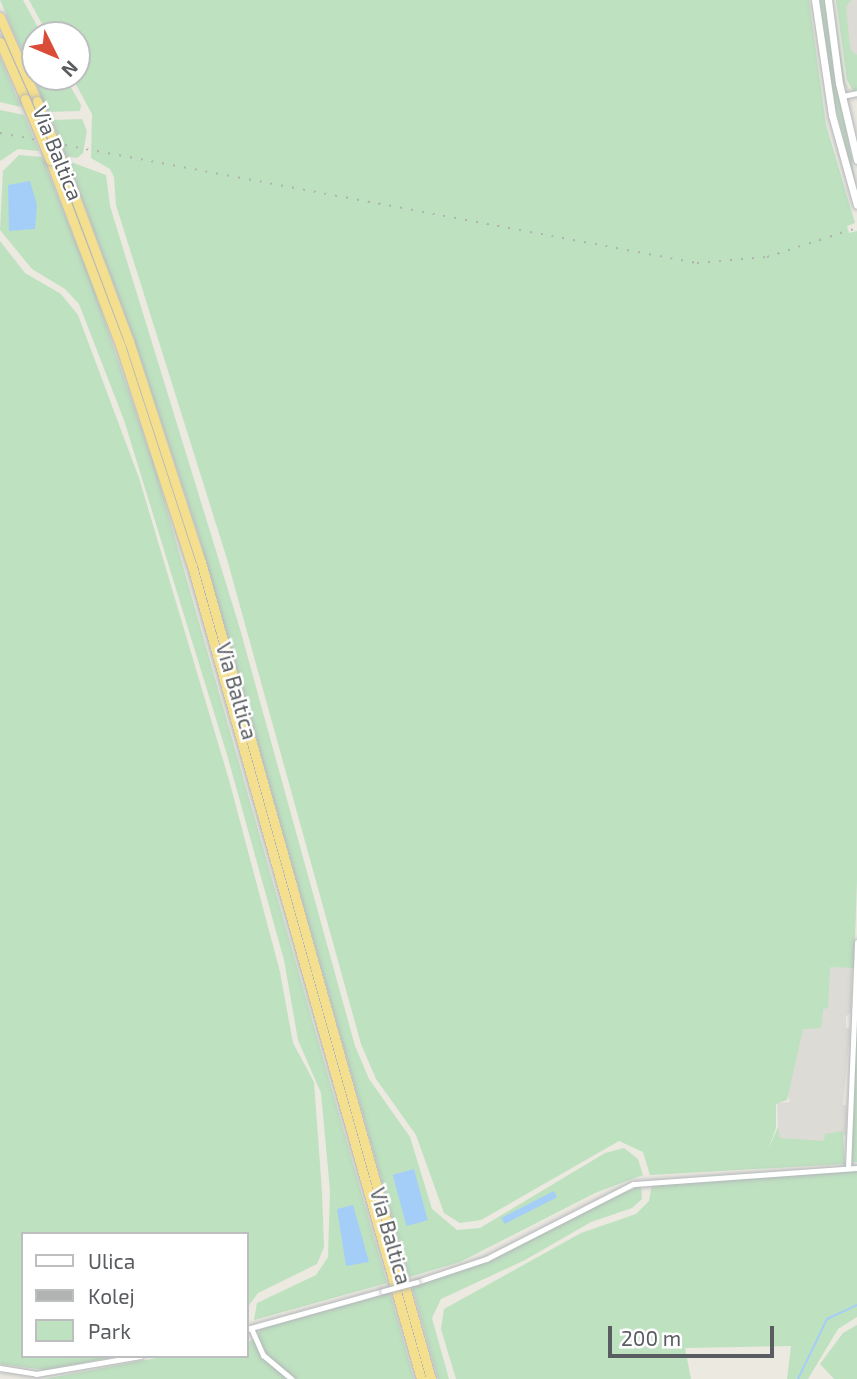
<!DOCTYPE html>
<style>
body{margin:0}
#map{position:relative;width:857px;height:1379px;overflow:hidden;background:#ebe9e0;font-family:"Exo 2",sans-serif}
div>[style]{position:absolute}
.industrial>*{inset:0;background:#dcdbd5}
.green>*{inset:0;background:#bee1c0}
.water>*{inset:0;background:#a4cef8;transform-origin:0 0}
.stream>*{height:2px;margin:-1px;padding:0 1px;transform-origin:1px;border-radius:1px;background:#a4cef8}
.roads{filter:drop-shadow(0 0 2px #b3b6ba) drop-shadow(0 0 2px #b3b6ba)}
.street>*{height:5px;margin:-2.5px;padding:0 2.5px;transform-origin:2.5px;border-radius:2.5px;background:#fff}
.secondary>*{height:7px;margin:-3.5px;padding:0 3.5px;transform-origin:3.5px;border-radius:3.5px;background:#fff}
.highway>*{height:9px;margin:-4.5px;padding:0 4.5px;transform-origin:4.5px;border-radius:4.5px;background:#f4df8e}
.rail>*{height:2px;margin-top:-1px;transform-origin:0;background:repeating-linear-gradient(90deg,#b1b2b2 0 2px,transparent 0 11px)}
.bridges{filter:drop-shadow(0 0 2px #b3b6ba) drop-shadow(0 0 2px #b3b6ba)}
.street-bridge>*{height:5px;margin:-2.5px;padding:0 2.5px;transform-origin:2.5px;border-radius:2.5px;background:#fff}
.highway-bridge>*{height:9px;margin:-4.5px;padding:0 4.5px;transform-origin:4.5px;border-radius:4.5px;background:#f4df8e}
span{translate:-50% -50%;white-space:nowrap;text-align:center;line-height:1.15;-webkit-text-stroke:5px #fff;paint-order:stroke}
.street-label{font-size:21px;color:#595c60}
.legend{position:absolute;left:21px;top:1232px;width:228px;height:126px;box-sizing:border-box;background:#fff;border:2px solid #bdbebf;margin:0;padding:9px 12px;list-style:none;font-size:21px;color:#595c60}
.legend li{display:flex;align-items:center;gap:14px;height:35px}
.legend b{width:35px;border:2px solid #bdbebf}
.north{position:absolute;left:21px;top:21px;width:70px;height:70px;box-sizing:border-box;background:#fff;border:2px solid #bdbebf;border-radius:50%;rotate:133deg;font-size:19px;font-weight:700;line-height:28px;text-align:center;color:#595c60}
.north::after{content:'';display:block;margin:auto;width:24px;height:32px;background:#da4c37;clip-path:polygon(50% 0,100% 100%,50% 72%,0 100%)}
.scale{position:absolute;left:608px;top:1326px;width:166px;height:32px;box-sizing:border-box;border:4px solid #595c60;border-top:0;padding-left:9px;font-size:21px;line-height:24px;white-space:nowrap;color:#595c60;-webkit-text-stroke:5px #fff;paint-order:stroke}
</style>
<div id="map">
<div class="industrial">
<i style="clip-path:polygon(843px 0,857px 0,857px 75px,852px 72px)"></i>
<i style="clip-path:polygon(852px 962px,851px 1013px,846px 1016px,846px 1028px,850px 1029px,843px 1105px,847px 1105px,846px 1135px,762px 1167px,778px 1127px,777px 1103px,790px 1102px,786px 1092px,803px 1029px,796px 971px)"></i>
</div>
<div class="green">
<i style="clip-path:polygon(0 0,23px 0,42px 35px,35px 35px,35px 77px,65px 77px,81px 105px,80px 111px,48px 112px)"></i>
<i style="clip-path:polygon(29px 0,809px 0,826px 125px,855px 223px,847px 226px,849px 233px,857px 231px,857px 880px,854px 968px,830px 967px,828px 1008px,823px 1009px,821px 1028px,803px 1029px,787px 1100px,776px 1104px,776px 1128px,768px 1150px,778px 1127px,780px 1138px,795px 1139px,824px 1141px,825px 1134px,843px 1131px,845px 1164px,650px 1175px,643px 1152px,619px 1141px,481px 1220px,460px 1223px,444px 1213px,416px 1135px,376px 1079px,361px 1044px,227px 559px,116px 205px,114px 177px,110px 169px,91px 158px,92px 114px,72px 77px,77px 77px,77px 35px,48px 35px)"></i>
<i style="clip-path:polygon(819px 0,825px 0,857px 192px,834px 101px)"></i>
<i style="clip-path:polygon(832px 0,845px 83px,850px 90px,842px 82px)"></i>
<i style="clip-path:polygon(836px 0,851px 0,846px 7px,849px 37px,851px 51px,857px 55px,857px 90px,853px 91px,847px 80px)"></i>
<i style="clip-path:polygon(0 57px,17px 98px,21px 107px,0 102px)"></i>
<i style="clip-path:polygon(0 110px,24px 115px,39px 151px,18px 149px,0 161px)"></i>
<i style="clip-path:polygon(82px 119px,87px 131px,83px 153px,77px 158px,66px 156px,52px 120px)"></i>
<i style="clip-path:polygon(19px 155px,42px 157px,92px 284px,157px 475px,387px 1283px,254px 1320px,257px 1303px,316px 1275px,328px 1257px,330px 1190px,321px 1093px,298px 1040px,284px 960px,228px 758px,124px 420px,79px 304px,65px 289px,32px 269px,0 230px,3px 171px)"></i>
<i style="clip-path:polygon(55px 161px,121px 328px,198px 563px,400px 1279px,171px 489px)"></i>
<i style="clip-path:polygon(68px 161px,106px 175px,110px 206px,240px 629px,355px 1046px,369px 1079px,410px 1137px,432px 1209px,457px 1230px,480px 1228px,605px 1153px,624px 1148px,638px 1159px,643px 1175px,595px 1193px,460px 1262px,409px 1277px,199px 536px,134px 338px)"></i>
<i style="clip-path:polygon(0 241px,25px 273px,61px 294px,78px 315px,139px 478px,229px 780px,280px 972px,293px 1043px,314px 1082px,322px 1192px,324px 1247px,317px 1264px,258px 1293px,247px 1308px,247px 1234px,23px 1234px,23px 1356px,120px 1356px,45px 1370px,0 1364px)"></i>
<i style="clip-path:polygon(857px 995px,857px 1162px,852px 1162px,851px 1158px)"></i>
<i style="clip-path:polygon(857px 1171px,857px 1317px,838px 1329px,808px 1379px,787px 1379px,791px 1346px,685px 1348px,691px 1379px,456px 1379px,441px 1329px,444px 1309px,581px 1233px,636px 1214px,649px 1201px,652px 1184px)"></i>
<i style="clip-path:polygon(641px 1186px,642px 1199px,632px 1208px,591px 1222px,525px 1260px,441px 1299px,432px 1318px,449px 1379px,438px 1379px,412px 1286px,490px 1261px,600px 1202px)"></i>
<i style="clip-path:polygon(390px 1293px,414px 1379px,44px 1379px,167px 1356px,247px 1356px,247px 1342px,257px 1338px,260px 1329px)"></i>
<i style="clip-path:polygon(857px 1325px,857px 1379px,834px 1379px,820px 1364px,843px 1333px)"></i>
</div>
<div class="water">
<i style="clip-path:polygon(30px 181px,37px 205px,35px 229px,9px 231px,8px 185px)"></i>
<i style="left:414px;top:1169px;width:53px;height:22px;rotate:75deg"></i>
<i style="left:554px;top:1191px;width:7px;height:59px;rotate:63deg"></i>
<i style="clip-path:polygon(353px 1205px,369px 1262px,346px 1266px,337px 1209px)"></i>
</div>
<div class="stream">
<i style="left:798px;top:1379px;width:67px;rotate:-64.2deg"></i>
<i style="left:827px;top:1319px;width:33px;rotate:-25deg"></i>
</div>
<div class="roads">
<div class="street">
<i style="left:842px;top:96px;width:15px;rotate:-11deg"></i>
<i style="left:848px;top:1168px;width:226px;rotate:-87.7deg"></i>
<i style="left:417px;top:1282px;width:73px;rotate:-18.4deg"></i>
<i style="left:486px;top:1259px;width:165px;rotate:-27deg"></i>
<i style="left:633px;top:1184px;width:225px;rotate:-4.1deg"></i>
<i style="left:251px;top:1328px;width:30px;rotate:66deg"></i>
<i style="left:263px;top:1355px;width:38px;rotate:40deg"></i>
<i style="left:247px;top:1329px;width:141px;rotate:-15.6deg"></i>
<i style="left:0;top:1368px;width:36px;rotate:9deg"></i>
<i style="left:36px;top:1374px;width:106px;rotate:-9.8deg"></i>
</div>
<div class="secondary">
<i style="left:815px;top:0;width:116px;rotate:81.6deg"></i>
<i style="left:832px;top:115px;width:93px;rotate:74.5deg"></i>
<i style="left:828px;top:0;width:84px;rotate:82.5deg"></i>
<i style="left:839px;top:83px;width:79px;rotate:76.8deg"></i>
</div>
<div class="highway">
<i style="left:0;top:17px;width:92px;rotate:66.2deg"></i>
<i style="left:0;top:42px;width:62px;rotate:66.3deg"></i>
<i style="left:50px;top:160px;width:198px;rotate:69.3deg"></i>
<i style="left:120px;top:345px;width:232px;rotate:72deg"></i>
<i style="left:192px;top:566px;width:845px;rotate:74.27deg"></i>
<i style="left:62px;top:162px;width:191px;rotate:69.5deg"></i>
<i style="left:129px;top:341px;width:232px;rotate:72deg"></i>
<i style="left:201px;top:562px;width:849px;rotate:74.28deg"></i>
</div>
</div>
<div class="rail">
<i style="left:0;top:133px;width:709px;rotate:10.57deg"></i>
<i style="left:697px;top:263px;width:70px;rotate:-4.9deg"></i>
<i style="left:767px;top:257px;width:95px;rotate:-17.9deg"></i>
</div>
<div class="bridges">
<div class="street-bridge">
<i style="left:383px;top:1291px;width:35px;rotate:-15deg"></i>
</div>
<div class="highway-bridge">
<i style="left:25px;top:99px;width:66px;rotate:67.7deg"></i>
<i style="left:37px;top:101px;width:66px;rotate:67.7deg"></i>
</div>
</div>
<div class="street-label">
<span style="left:58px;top:153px;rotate:68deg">Via Baltica</span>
<span style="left:237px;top:691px;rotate:74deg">Via Baltica</span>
<span style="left:391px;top:1236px;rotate:74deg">Via Baltica</span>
</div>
<ul class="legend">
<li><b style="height:9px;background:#fff"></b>Ulica</li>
<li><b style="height:9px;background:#b1b2b2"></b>Kolej</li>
<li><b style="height:19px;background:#bee1c0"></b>Park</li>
</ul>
<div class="north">N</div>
<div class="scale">200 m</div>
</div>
